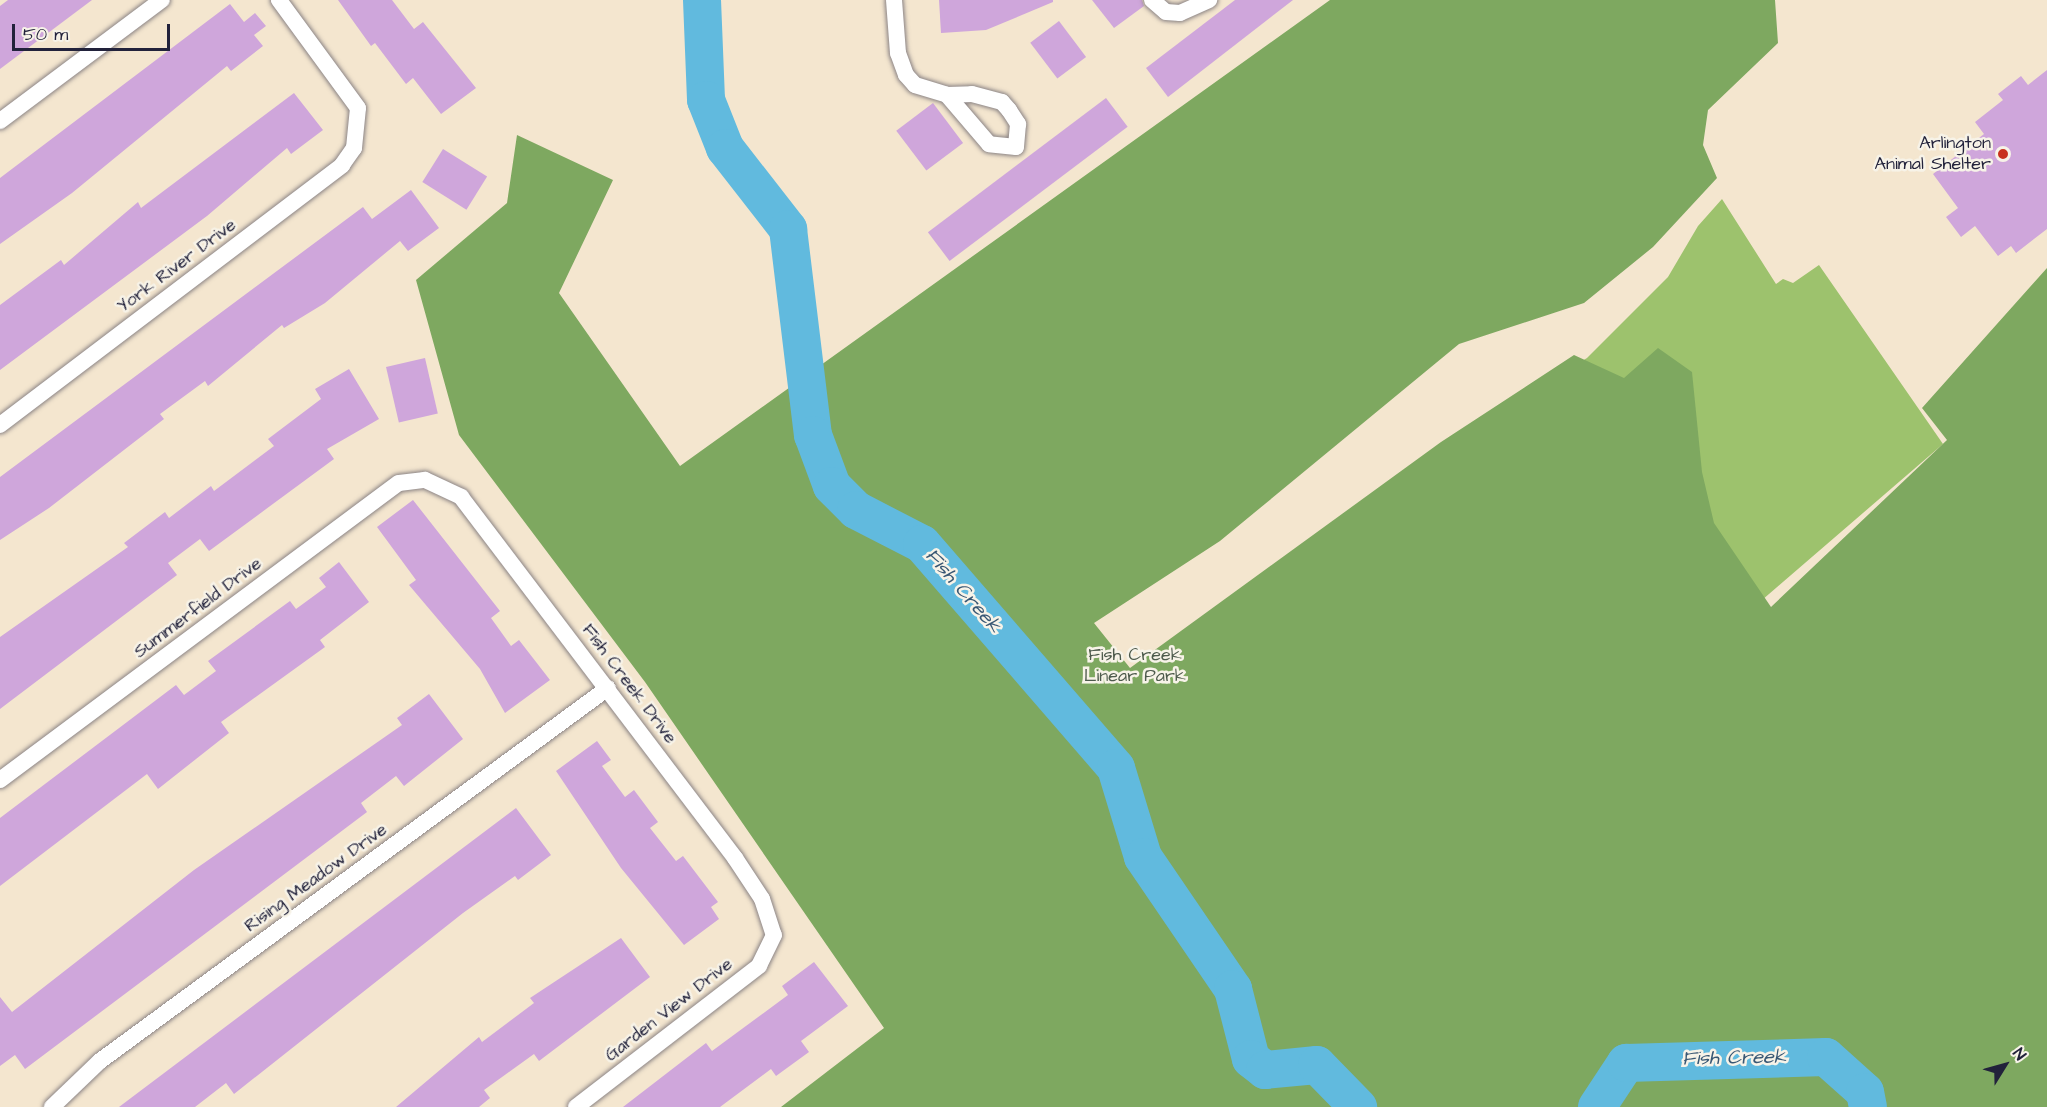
<!DOCTYPE html>
<style>
body{margin:0}
#map{position:relative;width:2047px;height:1107px;overflow:hidden;background:#f4e6cf;font-family:"Architects Daughter",sans-serif}
div>[style]{position:absolute}
.green>*{inset:0;background:#9dc26d}
.forest>*{inset:0;background:#7ea860}
.river>*{height:38px;margin:-19px;padding:0 19px;transform-origin:19px;border-radius:19px;background:#61bade}
.building>*{inset:0;background:#cfa6db;transform-origin:0 0}
.roads{filter:drop-shadow(0 0 2px #8b8485) drop-shadow(0 0 2px #8b8485)}
.minor>*{height:16px;margin:-8px;padding:0 8px;transform-origin:8px;border-radius:8px;background:#fff}
.dots>*{width:16px;height:16px;translate:-50% -50%;box-sizing:border-box;border:3px solid #f7f3e8;border-radius:50%}
span{translate:-50% -50%;white-space:nowrap;text-align:center;line-height:1.15;-webkit-text-stroke:5px #f7f3e8;paint-order:stroke}
.poi-label{font-size:18px;color:#22223b}
.right{translate:-100% -50%;text-align:right}
.street-label{font-size:18px;color:#22223b}
.park-label{font-size:18px;color:#4d5a4c}
.water-label{font-size:20px;color:#385774;font-style:italic}
.north{position:absolute;left:1975px;top:1035px;width:60px;height:60px;-webkit-text-stroke:4px #f7f3e8;paint-order:stroke;rotate:53deg;font-size:16px;font-weight:700;line-height:24px;text-align:center;color:#22223b}
.north::after{content:'';display:block;margin:auto;width:21px;height:27px;background:#22223b;clip-path:polygon(50% 0,100% 100%,50% 72%,0 100%)}
.scale{position:absolute;left:12px;top:24px;width:158px;height:27px;box-sizing:border-box;border:3px solid #22223b;border-top:0;padding-left:8px;font-size:18px;line-height:21px;white-space:nowrap;color:#22223b;-webkit-text-stroke:4px #f7f3e8;paint-order:stroke}
</style>
<div id="map">
<div class="green">
<i style="clip-path:polygon(1722px 199px,1776px 284px,1783px 279px,1793px 283px,1819px 265px,1943px 444px,1674px 676px,1481px 422px,1587px 358px,1668px 277px,1698px 226px)"></i>
</div>
<div class="forest">
<i style="clip-path:polygon(1330px 0,1775px 0,1778px 43px,1708px 110px,1703px 145px,1717px 178px,1653px 247px,1584px 303px,1459px 344px,1220px 541px,1094px 623px,1130px 668px,1441px 442px,1574px 355px,1624px 378px,1658px 348px,1692px 372px,1702px 472px,1714px 523px,1771px 607px,1947px 440px,1922px 408px,2047px 268px,2047px 1107px,781px 1107px,884px 1028px,645px 682px,459px 435px,416px 280px,507px 203px,517px 135px,613px 180px,559px 293px,680px 466px)"></i>
</div>
<div class="river">
<i style="left:702px;top:0;width:100px;rotate:87.7deg"></i>
<i style="left:706px;top:100px;width:52px;rotate:68.4deg"></i>
<i style="left:725px;top:148px;width:103px;rotate:52.1deg"></i>
<i style="left:788px;top:229px;width:208px;rotate:83.1deg"></i>
<i style="left:813px;top:435px;width:54px;rotate:69.6deg"></i>
<i style="left:832px;top:486px;width:34px;rotate:45deg"></i>
<i style="left:856px;top:510px;width:74px;rotate:27.3deg"></i>
<i style="left:922px;top:544px;width:296px;rotate:49.1deg"></i>
<i style="left:1116px;top:768px;width:93px;rotate:73.1deg"></i>
<i style="left:1143px;top:857px;width:160px;rotate:55.7deg"></i>
<i style="left:1233px;top:989px;width:72px;rotate:75.6deg"></i>
<i style="left:1251px;top:1059px;width:18px;rotate:38deg"></i>
<i style="left:1265px;top:1070px;width:52px;rotate:-5.5deg"></i>
<i style="left:1317px;top:1065px;width:59px;rotate:45.7deg"></i>
<i style="left:1597px;top:1107px;width:53px;rotate:-56.6deg"></i>
<i style="left:1626px;top:1063px;width:200px;rotate:-1.7deg"></i>
<i style="left:1826px;top:1057px;width:52px;rotate:41.9deg"></i>
<i style="left:1865px;top:1092px;width:15px;rotate:79deg"></i>
</div>
<div class="building">
<i style="clip-path:polygon(8px 0,92px 0,0 69px,0 6px)"></i>
<i style="clip-path:polygon(338px 0,392px 0,414px 29px,423px 22px,476px 88px,441px 114px,413px 78px,406px 84px,375px 43px,371px 46px)"></i>
<i style="clip-path:polygon(939px 0,1053px 0,1053px 2px,986px 30px,941px 33px)"></i>
<i style="clip-path:polygon(1092px 0,1142px 0,1144px 6px,1114px 28px)"></i>
<i style="clip-path:polygon(1235px 0,1293px 0,1168px 97px,1146px 68px)"></i>
<i style="clip-path:polygon(230px 4px,244px 22px,255px 13px,266px 26px,254px 35px,263px 46px,231px 71px,227px 66px,72px 193px,0 244px,0 178px)"></i>
<i style="left:1059px;top:21px;width:45px;height:36px;rotate:53deg"></i>
<i style="clip-path:polygon(2047px 70px,2047px 229px,2016px 253px,2011px 246px,1998px 256px,1975px 226px,1961px 237px,1946px 217px,1958px 208px,1933px 174px,1984px 134px,1975px 122px,2003px 100px,1998px 94px,2021px 76px,2028px 85px)"></i>
<i style="clip-path:polygon(294px 93px,323px 130px,291px 154px,287px 148px,207px 216px,0 370px,0 305px,61px 260px,64px 265px,138px 202px,141px 208px)"></i>
<i style="left:1106px;top:98px;width:36px;height:223px;rotate:53deg"></i>
<i style="left:933px;top:103px;width:50px;height:46px;rotate:53deg"></i>
<i style="left:443px;top:149px;width:52px;height:39px;rotate:32deg"></i>
<i style="clip-path:polygon(411px 190px,439px 228px,408px 251px,400px 241px,325px 303px,284px 328px,282px 325px,208px 386px,205px 381px,160px 414px,164px 419px,49px 508px,0 540px,0 477px,363px 207px,372px 219px)"></i>
<i style="left:425px;top:358px;width:57px;height:40px;rotate:77deg"></i>
<i style="clip-path:polygon(349px 369px,379px 419px,327px 449px,334px 459px,209px 551px,200px 539px,168px 563px,177px 575px,0 709px,0 637px,128px 547px,124px 543px,165px 512px,169px 518px,211px 486px,214px 491px,274px 446px,268px 439px,321px 399px,315px 389px)"></i>
<i style="clip-path:polygon(413px 500px,500px 611px,491px 618px,511px 646px,519px 640px,550px 680px,505px 713px,480px 669px,409px 585px,416px 580px,377px 527px)"></i>
<i style="clip-path:polygon(339px 562px,369px 602px,320px 640px,325px 647px,221px 722px,229px 733px,158px 789px,147px 774px,0 886px,0 818px,176px 685px,184px 695px,216px 671px,208px 661px,290px 601px,296px 609px,326px 587px,319px 578px)"></i>
<i style="clip-path:polygon(429px 694px,463px 739px,404px 786px,396px 776px,361px 803px,367px 812px,25px 1069px,15px 1055px,0 1066px,0 997px,12px 1012px,194px 870px,402px 725px,397px 718px)"></i>
<i style="clip-path:polygon(597px 741px,611px 760px,602px 766px,625px 797px,634px 790px,658px 822px,650px 828px,676px 861px,683px 856px,718px 902px,711px 907px,719px 919px,684px 945px,621px 868px,556px 771px)"></i>
<i style="clip-path:polygon(516px 808px,551px 855px,518px 880px,515px 876px,463px 913px,234px 1094px,226px 1083px,195px 1107px,119px 1107px)"></i>
<i style="clip-path:polygon(621px 938px,650px 977px,539px 1061px,534px 1054px,484px 1090px,490px 1098px,479px 1107px,396px 1107px,479px 1037px,482px 1042px,534px 1003px,530px 998px)"></i>
<i style="clip-path:polygon(814px 962px,848px 1006px,801px 1041px,809px 1052px,776px 1076px,771px 1069px,720px 1107px,623px 1107px,706px 1043px,712px 1051px,788px 995px,782px 986px)"></i>
</div>
<div class="roads">
<div class="minor">
<i style="left:894px;top:0;width:53px;rotate:85.7deg"></i>
<i style="left:898px;top:53px;width:23px;rotate:70deg"></i>
<i style="left:906px;top:75px;width:13px;rotate:48deg"></i>
<i style="left:915px;top:85px;width:34px;rotate:17deg"></i>
<i style="left:1152px;top:0;width:18px;rotate:41deg"></i>
<i style="left:1166px;top:12px;width:14px;rotate:4deg"></i>
<i style="left:1180px;top:13px;width:32px;rotate:-24deg"></i>
<i style="left:972px;top:94px;width:31px;rotate:15deg"></i>
<i style="left:1002px;top:102px;width:11px;rotate:49deg"></i>
<i style="left:1009px;top:110px;width:17px;rotate:57deg"></i>
<i style="left:1018px;top:124px;width:23px;rotate:95deg"></i>
<i style="left:1016px;top:147px;width:27px;rotate:-174deg"></i>
<i style="left:989px;top:144px;width:65px;rotate:-130.6deg"></i>
<i style="left:947px;top:95px;width:25px;rotate:-2deg"></i>
<i style="left:0;top:121px;width:202px;rotate:-36.8deg"></i>
<i style="left:0;top:425px;width:430px;rotate:-37.2deg"></i>
<i style="left:342px;top:165px;width:21px;rotate:-55deg"></i>
<i style="left:354px;top:148px;width:40px;rotate:-84.3deg"></i>
<i style="left:358px;top:108px;width:134px;rotate:-126.2deg"></i>
<i style="left:0;top:780px;width:497px;rotate:-36.7deg"></i>
<i style="left:399px;top:483px;width:26px;rotate:-7deg"></i>
<i style="left:425px;top:480px;width:40px;rotate:25deg"></i>
<i style="left:461px;top:497px;width:453px;rotate:52.8deg"></i>
<i style="left:735px;top:858px;width:49px;rotate:56.6deg"></i>
<i style="left:762px;top:899px;width:38px;rotate:72deg"></i>
<i style="left:774px;top:935px;width:34px;rotate:116deg"></i>
<i style="left:759px;top:966px;width:231px;rotate:142.4deg"></i>
<i style="left:52px;top:1107px;width:66px;rotate:-43.8deg"></i>
<i style="left:100px;top:1061px;width:630px;rotate:-36.29deg"></i>
</div>
</div>
<div class="dots">
<i style="left:2003px;top:154px;background:#c8321e"></i>
</div>
<div class="poi-label">
<span class="right" style="left:1991px;top:154px">Arlington<br>Animal Shelter</span>
</div>
<div class="street-label">
<span style="left:177px;top:266px;rotate:-37deg">York River Drive</span>
<span style="left:198px;top:608px;rotate:-37deg">Summerfield Drive</span>
<span style="left:629px;top:684px;rotate:53deg">Fish Creek Drive</span>
<span style="left:316px;top:878px;rotate:-36deg">Rising Meadow Drive</span>
<span style="left:669px;top:1010px;rotate:-38deg">Garden View Drive</span>
</div>
<div class="park-label">
<span style="left:1135px;top:666px">Fish Creek<br>Linear Park</span>
</div>
<div class="water-label">
<span style="left:963px;top:591px;rotate:49deg">Fish Creek</span>
<span style="left:1734px;top:1058px;rotate:-1deg">Fish Creek</span>
</div>
<div class="north">N</div>
<div class="scale">50 m</div>
</div>
